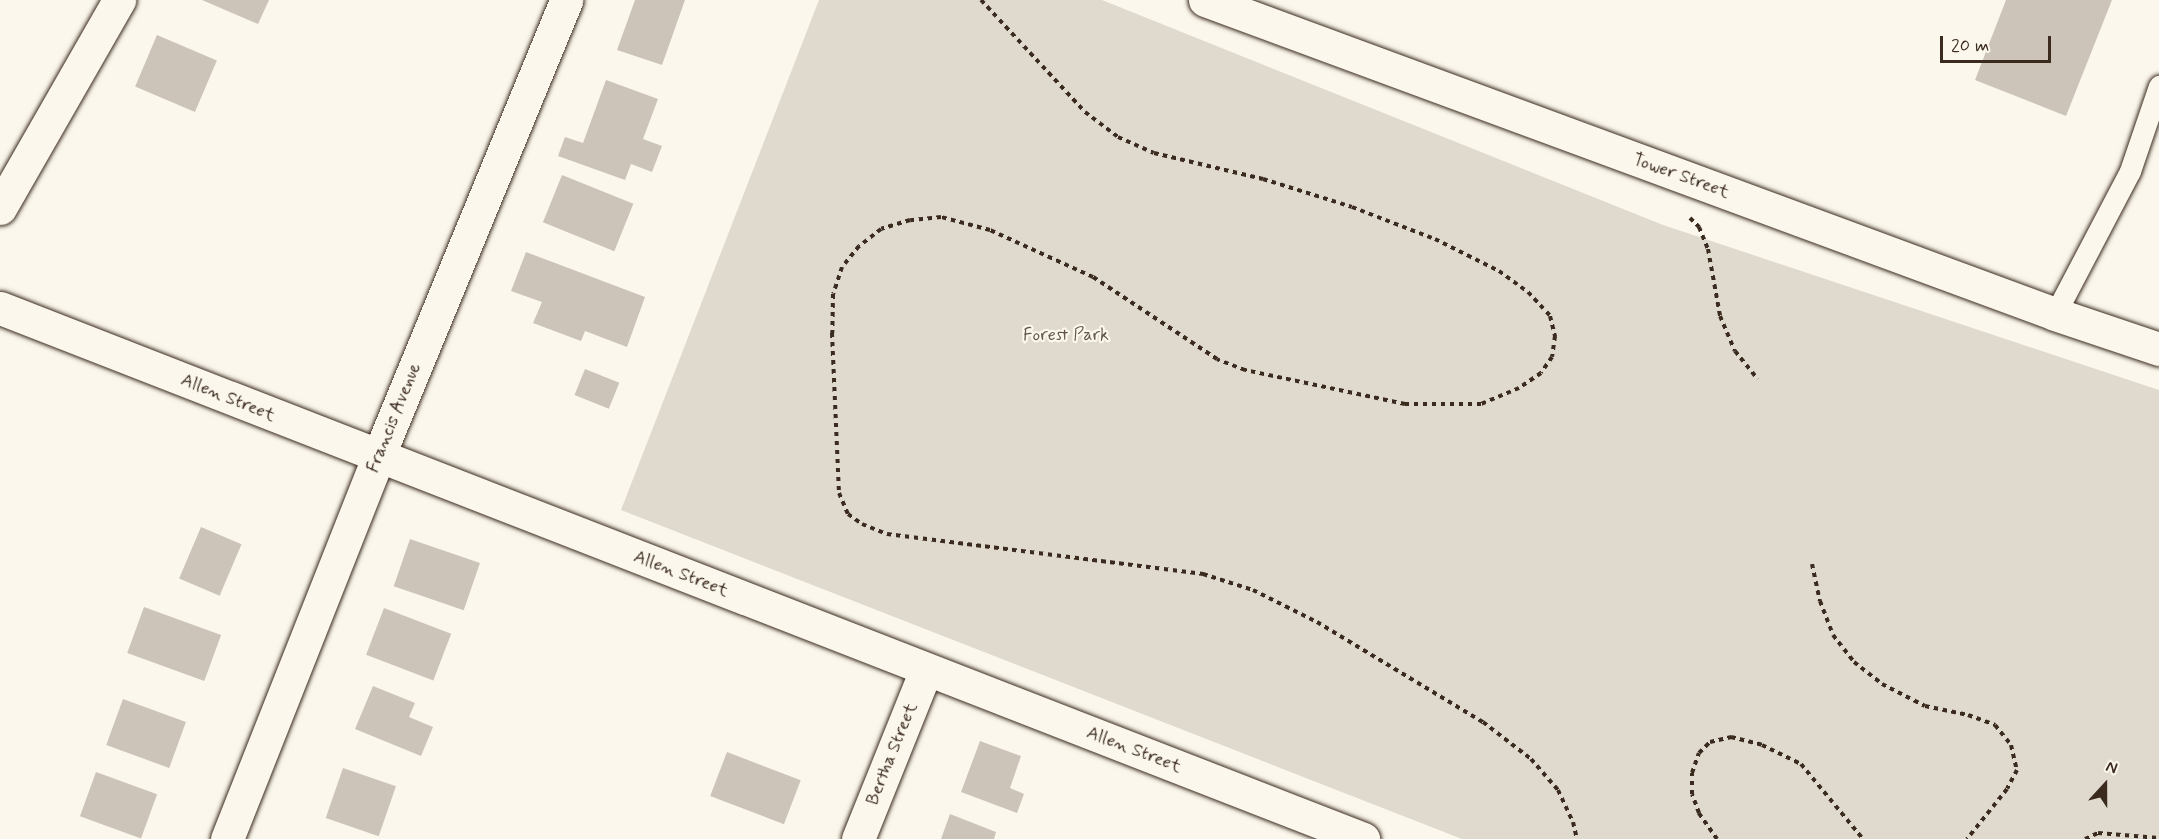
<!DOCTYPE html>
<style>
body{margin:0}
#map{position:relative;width:2159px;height:839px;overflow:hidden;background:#fbf7ec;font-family:Mynerve,sans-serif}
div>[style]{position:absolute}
.green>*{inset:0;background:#dfd9ce}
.building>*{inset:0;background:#ccc4b9;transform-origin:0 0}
.path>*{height:4px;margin-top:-2px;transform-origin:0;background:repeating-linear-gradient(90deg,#3b2a1e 0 4.5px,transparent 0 9px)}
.roads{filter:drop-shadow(0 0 2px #3b2a1e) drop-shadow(0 0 2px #3b2a1e)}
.lane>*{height:21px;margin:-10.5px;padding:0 10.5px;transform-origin:10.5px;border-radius:10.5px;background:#fbf7ec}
.street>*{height:33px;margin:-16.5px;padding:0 16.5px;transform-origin:16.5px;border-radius:16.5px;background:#fbf7ec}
.primary>*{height:33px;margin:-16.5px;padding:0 16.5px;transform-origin:16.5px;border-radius:16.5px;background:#fbf7ec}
span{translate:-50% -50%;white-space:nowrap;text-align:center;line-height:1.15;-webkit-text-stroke:4.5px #fbf7ec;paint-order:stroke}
.street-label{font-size:18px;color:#3b2a1e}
.park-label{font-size:18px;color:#64564a}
.north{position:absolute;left:2075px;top:755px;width:60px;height:60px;-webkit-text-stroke:4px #fbf7ec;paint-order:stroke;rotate:21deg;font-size:16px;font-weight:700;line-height:24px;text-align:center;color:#3b2a1e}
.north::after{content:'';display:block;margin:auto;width:21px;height:27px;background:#3b2a1e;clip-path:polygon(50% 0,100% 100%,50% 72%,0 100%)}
.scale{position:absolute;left:1940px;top:36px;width:111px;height:27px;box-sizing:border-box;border:3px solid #3b2a1e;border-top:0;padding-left:8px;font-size:18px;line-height:21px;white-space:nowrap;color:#3b2a1e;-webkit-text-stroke:4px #fbf7ec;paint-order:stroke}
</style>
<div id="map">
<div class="green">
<i style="clip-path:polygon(819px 0,1102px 0,1663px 225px,2159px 390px,2159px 839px,1462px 839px,621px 510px)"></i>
</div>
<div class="building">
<i style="clip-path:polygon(202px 0,269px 0,258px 24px)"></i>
<i style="clip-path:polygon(635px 0,685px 0,662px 65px,617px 50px)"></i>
<i style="clip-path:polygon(2006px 0,2112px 0,2066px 116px,1975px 80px)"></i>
<i style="left:157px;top:35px;width:65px;height:56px;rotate:23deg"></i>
<i style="clip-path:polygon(606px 80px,658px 99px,643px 139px,662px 146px,652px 172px,631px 164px,625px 180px,558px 156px,565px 137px,583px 143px)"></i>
<i style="left:562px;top:175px;width:77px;height:51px;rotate:22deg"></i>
<i style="clip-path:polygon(526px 252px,645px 297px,627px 347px,585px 331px,581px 341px,533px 323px,542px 302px,511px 291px)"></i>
<i style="left:585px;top:369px;width:37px;height:28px;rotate:22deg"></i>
<i style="left:201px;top:527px;width:44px;height:56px;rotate:23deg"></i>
<i style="left:410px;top:539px;width:74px;height:50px;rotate:19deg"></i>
<i style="left:144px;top:607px;width:82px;height:49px;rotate:20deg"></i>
<i style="left:384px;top:608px;width:72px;height:50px;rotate:21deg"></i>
<i style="clip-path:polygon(373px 686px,415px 703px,409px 717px,433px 727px,421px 756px,355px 729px)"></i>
<i style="left:123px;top:699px;width:67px;height:49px;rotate:20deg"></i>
<i style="clip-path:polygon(980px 741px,1021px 756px,1010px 788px,1024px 794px,1017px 813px,961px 792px)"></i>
<i style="left:727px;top:752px;width:79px;height:47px;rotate:21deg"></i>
<i style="left:343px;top:768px;width:56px;height:53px;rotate:19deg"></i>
<i style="left:96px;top:772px;width:65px;height:47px;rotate:20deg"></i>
<i style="clip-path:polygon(950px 814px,996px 832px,994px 839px,941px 839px)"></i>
</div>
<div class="path">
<i style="left:981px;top:0;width:153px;rotate:47.1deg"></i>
<i style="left:1085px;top:112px;width:41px;rotate:37.1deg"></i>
<i style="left:1118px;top:137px;width:39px;rotate:24deg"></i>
<i style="left:1154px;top:153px;width:112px;rotate:13.4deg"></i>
<i style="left:1263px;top:179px;width:93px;rotate:17.5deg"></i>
<i style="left:1352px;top:207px;width:89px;rotate:21.1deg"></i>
<i style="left:1435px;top:239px;width:72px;rotate:26.6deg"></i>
<i style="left:1499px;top:271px;width:36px;rotate:36deg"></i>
<i style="left:1528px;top:292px;width:33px;rotate:47deg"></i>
<i style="left:1550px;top:316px;width:21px;rotate:76deg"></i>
<i style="left:1555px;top:336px;width:21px;rotate:98deg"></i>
<i style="left:1552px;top:357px;width:19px;rotate:125deg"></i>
<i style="left:1541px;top:373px;width:27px;rotate:146deg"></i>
<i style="left:1519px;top:388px;width:41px;rotate:157.2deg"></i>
<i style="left:1481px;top:404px;width:76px;rotate:180deg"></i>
<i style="left:1405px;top:404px;width:164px;rotate:-168deg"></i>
<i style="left:1245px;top:370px;width:30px;rotate:-159deg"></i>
<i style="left:1217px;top:359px;width:149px;rotate:-146.5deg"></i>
<i style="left:1093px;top:277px;width:113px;rotate:-155.5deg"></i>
<i style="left:990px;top:230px;width:51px;rotate:-165.1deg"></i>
<i style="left:941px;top:217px;width:31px;rotate:174deg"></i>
<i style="left:910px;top:220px;width:30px;rotate:163deg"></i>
<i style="left:881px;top:229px;width:28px;rotate:142deg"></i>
<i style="left:859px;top:246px;width:27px;rotate:129deg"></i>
<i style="left:842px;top:267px;width:28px;rotate:108deg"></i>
<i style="left:833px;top:294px;width:39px;rotate:91deg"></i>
<i style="left:832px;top:333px;width:160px;rotate:87.5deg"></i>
<i style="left:839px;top:493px;width:23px;rotate:67deg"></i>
<i style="left:848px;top:514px;width:17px;rotate:36deg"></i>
<i style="left:862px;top:524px;width:27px;rotate:22deg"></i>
<i style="left:887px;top:534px;width:319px;rotate:7.2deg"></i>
<i style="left:1203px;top:574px;width:52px;rotate:17.7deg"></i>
<i style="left:1253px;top:590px;width:72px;rotate:26.6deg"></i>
<i style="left:1317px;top:622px;width:194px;rotate:31.1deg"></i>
<i style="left:1483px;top:722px;width:61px;rotate:37.6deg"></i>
<i style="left:1531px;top:759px;width:41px;rotate:48.9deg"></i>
<i style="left:1558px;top:790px;width:35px;rotate:65deg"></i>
<i style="left:1573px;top:822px;width:17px;rotate:77deg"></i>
<i style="left:1690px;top:218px;width:13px;rotate:45deg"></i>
<i style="left:1699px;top:227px;width:24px;rotate:68deg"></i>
<i style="left:1708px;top:249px;width:68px;rotate:79.8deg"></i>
<i style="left:1720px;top:316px;width:38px;rotate:67deg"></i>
<i style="left:1735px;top:351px;width:36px;rotate:51deg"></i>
<i style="left:1812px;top:564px;width:38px;rotate:78deg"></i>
<i style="left:1820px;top:601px;width:36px;rotate:69deg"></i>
<i style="left:1833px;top:635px;width:34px;rotate:52deg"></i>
<i style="left:1854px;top:662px;width:36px;rotate:38deg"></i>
<i style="left:1882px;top:684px;width:48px;rotate:27.1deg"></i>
<i style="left:1925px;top:706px;width:44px;rotate:11.8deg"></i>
<i style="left:1968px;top:715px;width:29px;rotate:20deg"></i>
<i style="left:1995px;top:725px;width:26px;rotate:51deg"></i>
<i style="left:2011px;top:745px;width:26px;rotate:77deg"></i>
<i style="left:2017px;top:770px;width:21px;rotate:118deg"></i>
<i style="left:2007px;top:789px;width:64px;rotate:128.7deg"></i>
<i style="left:1717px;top:839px;width:32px;rotate:-125deg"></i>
<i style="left:1699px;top:813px;width:20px;rotate:-110deg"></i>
<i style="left:1692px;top:794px;width:21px;rotate:-90deg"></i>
<i style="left:1692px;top:773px;width:21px;rotate:-71deg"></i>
<i style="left:1699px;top:753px;width:16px;rotate:-45deg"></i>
<i style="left:1710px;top:742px;width:22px;rotate:-13deg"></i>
<i style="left:1731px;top:737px;width:32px;rotate:14deg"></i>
<i style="left:1762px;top:745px;width:43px;rotate:26deg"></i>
<i style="left:1801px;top:764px;width:97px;rotate:50.4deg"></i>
<i style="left:2085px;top:839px;width:14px;rotate:-25deg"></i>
<i style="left:2098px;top:833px;width:61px;rotate:4.7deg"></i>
</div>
<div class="roads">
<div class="lane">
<i style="left:2055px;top:314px;width:161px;rotate:-62.3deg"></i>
<i style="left:2130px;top:171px;width:90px;rotate:-71.2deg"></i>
</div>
<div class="street">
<i style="left:1205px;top:0;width:906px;rotate:20.27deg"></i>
<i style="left:2055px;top:314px;width:110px;rotate:18.6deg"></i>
<i style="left:0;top:308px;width:1463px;rotate:21.28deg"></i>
<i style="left:227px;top:839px;width:411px;rotate:-68.4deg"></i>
<i style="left:378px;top:457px;width:494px;rotate:-67.6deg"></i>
<i style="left:858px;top:839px;width:182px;rotate:-68.1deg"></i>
</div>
<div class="primary">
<i style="left:0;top:208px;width:240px;rotate:-60.2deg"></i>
</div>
</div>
<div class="street-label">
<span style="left:1681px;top:176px;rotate:20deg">Tower Street</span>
<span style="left:228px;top:398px;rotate:22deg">Allen Street</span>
<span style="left:394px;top:418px;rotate:-68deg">Francis Avenue</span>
<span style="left:681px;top:574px;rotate:21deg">Allen Street</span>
<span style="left:1134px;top:750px;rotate:21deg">Allen Street</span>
<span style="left:892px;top:754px;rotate:-68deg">Bertha Street</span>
</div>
<div class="park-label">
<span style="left:1066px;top:335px">Forest Park</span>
</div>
<div class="north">N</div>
<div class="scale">20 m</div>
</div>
